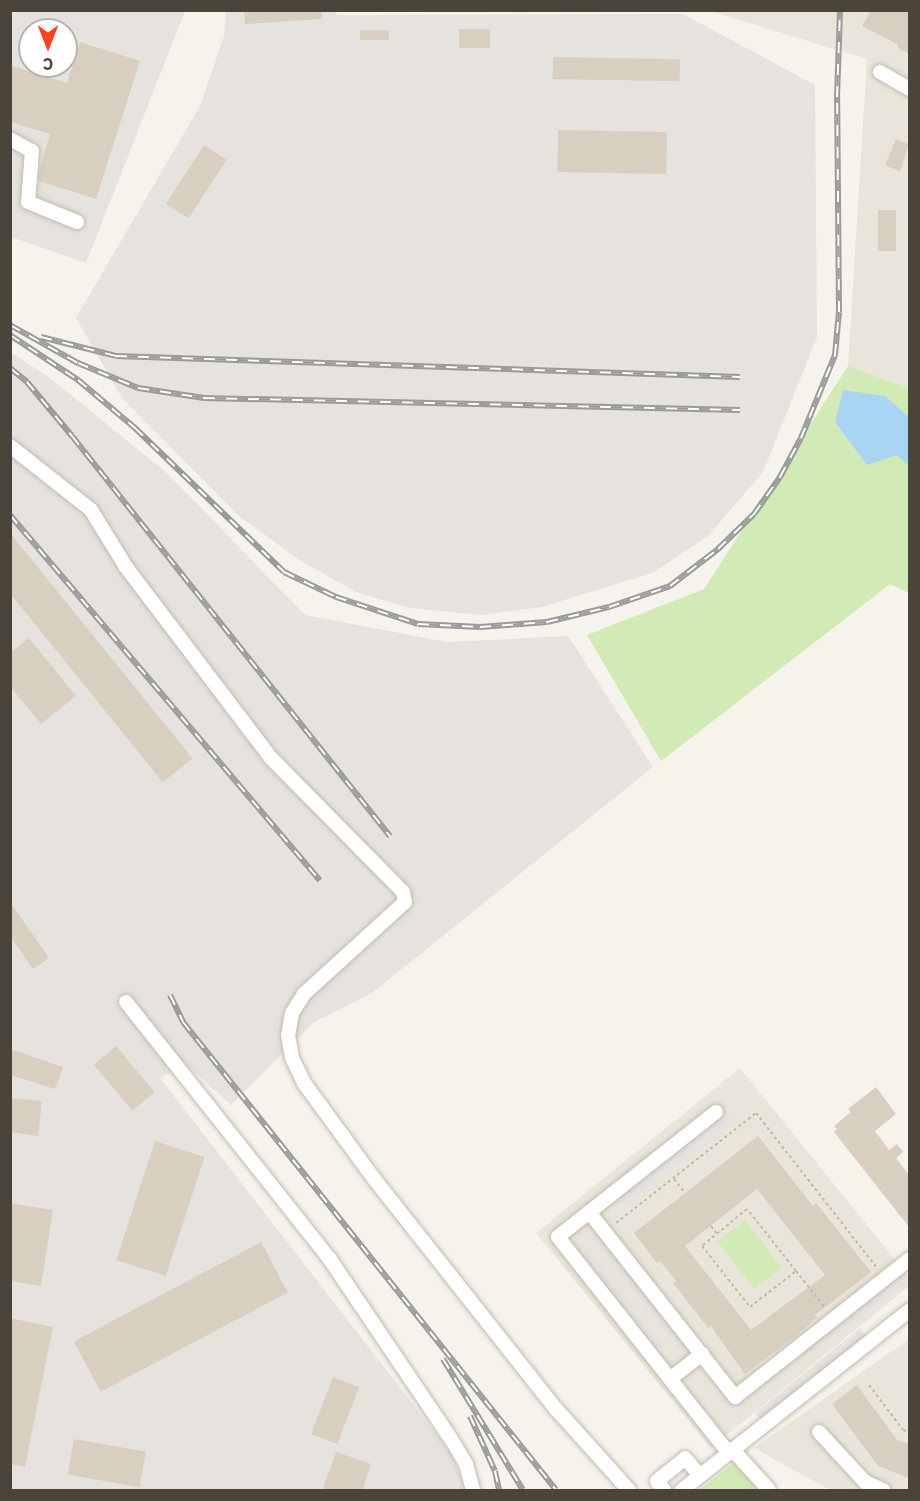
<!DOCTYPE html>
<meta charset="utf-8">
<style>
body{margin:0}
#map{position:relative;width:920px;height:1501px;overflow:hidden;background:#f6f3ec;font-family:"IBM Plex Sans",sans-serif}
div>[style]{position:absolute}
.residential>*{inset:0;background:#eae5da}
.industrial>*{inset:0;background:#e6e2dd}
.green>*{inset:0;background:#d2eab5;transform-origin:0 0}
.parking>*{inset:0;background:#e5e3e0;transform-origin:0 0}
.water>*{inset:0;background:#a9d4f2}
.building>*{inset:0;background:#d8cfc1;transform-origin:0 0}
.path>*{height:2px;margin-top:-1px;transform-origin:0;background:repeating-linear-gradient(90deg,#c4b79f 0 3px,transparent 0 6px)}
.roads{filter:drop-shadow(0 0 2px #c2bbae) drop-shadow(0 0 2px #c2bbae)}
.minor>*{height:14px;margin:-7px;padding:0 7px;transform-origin:7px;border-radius:7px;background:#fff}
.rail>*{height:6px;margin-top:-3px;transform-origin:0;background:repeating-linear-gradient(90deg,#fff 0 11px,#9a9a9a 0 22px);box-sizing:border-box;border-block:2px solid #9a9a9a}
span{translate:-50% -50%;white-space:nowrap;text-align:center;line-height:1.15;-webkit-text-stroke:6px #fff;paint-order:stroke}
.frame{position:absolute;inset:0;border:12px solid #4b4439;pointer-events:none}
.north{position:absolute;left:18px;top:18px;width:60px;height:60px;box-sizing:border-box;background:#fff;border:2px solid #b7b4b0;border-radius:50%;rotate:180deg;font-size:16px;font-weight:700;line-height:24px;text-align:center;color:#4b4439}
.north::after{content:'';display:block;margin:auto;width:21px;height:27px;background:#fc3f1d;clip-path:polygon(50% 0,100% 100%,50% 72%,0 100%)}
</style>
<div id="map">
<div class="residential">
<i style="clip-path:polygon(710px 11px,909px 11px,909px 388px,848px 366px,867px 59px)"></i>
<i style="clip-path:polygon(740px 1068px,909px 1277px,909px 1286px,711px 1448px,536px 1233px)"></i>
<i style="clip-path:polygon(909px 1339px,909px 1490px,830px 1490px,754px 1448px)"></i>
</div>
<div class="industrial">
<i style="clip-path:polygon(335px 10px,336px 15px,683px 14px,815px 85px,817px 337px,763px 472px,708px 536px,652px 573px,542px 607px,481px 615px,410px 608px,356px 592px,301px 561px,239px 516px,122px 398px,76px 318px,200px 106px,224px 36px,226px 11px)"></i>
<i style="clip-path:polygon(evenodd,11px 11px,185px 11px,86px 263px,11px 237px,11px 11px,30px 30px,66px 30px,66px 66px,30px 66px,30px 30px)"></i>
<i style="clip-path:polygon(10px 352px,50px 378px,168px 474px,305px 615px,447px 642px,568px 636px,653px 767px,372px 993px,313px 1023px,231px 1105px,186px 1064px,160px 1078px,453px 1456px,465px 1490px,11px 1490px)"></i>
</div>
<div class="green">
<i style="clip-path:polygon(848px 366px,909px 388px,909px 593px,890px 584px,661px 761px,587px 635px,704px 589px)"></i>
<i style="left:745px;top:1220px;width:60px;height:35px;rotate:52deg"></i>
<i style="clip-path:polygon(734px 1463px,759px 1490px,699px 1490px)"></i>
</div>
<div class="parking">
<i style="left:726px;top:1114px;width:11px;height:137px;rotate:52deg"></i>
<i style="left:597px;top:1230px;width:143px;height:9px;rotate:52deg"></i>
<i style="left:589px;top:1250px;width:123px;height:11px;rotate:52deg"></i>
<i style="left:902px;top:1273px;width:12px;height:221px;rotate:55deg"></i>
<i style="left:860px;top:1328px;width:13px;height:135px;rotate:51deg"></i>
</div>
<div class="water">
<i style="clip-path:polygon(843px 390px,885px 396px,909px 417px,909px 466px,897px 455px,867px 465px,835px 422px)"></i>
</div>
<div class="building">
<i style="clip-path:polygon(244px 10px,322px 10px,322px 19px,245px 24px)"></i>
<i style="clip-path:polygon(871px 10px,909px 10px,909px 54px,897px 47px,899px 45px,862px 26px)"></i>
<i style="left:490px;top:29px;width:19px;height:31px;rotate:90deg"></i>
<i style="left:360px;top:30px;width:29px;height:10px"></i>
<i style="clip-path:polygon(80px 42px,140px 61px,96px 199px,39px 181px,40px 168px,50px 134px,10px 122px,12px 66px,67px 83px)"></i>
<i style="left:553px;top:57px;width:127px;height:22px;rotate:1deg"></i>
<i style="left:558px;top:130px;width:109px;height:42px;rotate:1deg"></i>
<i style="clip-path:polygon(896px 139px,909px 144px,900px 172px,885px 165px)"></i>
<i style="left:204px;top:145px;width:27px;height:70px;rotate:33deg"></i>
<i style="left:878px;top:210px;width:18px;height:41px"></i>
<i style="left:10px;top:533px;width:290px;height:38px;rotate:51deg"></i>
<i style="clip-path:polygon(29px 638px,76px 696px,41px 724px,10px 686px,10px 653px)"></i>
<i style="clip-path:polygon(10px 902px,49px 958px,33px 969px,10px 936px)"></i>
<i style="left:116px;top:1046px;width:60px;height:29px;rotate:50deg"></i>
<i style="clip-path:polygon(10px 1049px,63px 1067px,55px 1089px,10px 1075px)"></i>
<i style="clip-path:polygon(876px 1087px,896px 1114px,875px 1131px,889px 1150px,897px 1144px,903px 1152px,896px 1158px,909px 1175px,909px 1227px,834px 1132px,837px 1129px,834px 1126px,851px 1112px,848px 1109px)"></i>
<i style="clip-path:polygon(10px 1098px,42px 1101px,38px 1136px,10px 1132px)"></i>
<i style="clip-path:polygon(evenodd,758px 1136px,813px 1206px,816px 1203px,871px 1272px,815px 1315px,817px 1317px,797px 1335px,745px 1374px,711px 1326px,708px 1328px,673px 1283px,676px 1281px,660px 1261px,657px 1263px,634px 1233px,758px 1136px,757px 1189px,825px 1275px,751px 1330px,685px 1246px,757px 1189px)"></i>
<i style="left:155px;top:1141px;width:52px;height:125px;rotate:18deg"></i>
<i style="clip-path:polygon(10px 1203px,53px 1210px,41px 1286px,10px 1281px)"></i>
<i style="left:261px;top:1242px;width:57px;height:212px;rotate:62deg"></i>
<i style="clip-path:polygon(10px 1318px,53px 1327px,25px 1467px,10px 1464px)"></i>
<i style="left:333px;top:1377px;width:28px;height:61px;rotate:21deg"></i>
<i style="clip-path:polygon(857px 1385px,897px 1440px,909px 1444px,909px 1478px,878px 1466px,832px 1404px)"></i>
<i style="left:74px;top:1439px;width:73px;height:36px;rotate:10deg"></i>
<i style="clip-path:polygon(336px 1452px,371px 1464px,362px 1491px,322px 1491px)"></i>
</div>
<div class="path">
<i style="left:674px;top:1179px;width:18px;rotate:52deg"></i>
<i style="left:616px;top:1223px;width:178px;rotate:-38.2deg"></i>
<i style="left:756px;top:1113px;width:198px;rotate:52deg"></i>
<i style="left:711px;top:1226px;width:10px;rotate:53deg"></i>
<i style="left:796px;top:1271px;width:79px;rotate:-128.3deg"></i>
<i style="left:747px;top:1209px;width:58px;rotate:140.6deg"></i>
<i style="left:702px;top:1246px;width:78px;rotate:51.8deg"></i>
<i style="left:750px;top:1307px;width:58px;rotate:-38deg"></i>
<i style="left:796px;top:1271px;width:48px;rotate:51.7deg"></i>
<i style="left:869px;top:1385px;width:56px;rotate:52.9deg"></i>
<i style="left:903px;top:1430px;width:7px;rotate:16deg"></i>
</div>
<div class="roads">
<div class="minor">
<i style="left:880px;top:72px;width:34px;rotate:30deg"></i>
<i style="left:10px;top:139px;width:25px;rotate:29deg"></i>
<i style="left:32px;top:151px;width:51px;rotate:94.5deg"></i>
<i style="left:28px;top:202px;width:53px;rotate:22.2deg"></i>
<i style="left:10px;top:446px;width:103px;rotate:38.3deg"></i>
<i style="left:91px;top:510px;width:67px;rotate:58.4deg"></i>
<i style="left:126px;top:567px;width:240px;rotate:52.8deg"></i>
<i style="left:271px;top:758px;width:188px;rotate:45.4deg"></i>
<i style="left:403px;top:892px;width:10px;rotate:79deg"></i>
<i style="left:405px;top:902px;width:137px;rotate:137.7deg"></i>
<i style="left:304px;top:994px;width:22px;rotate:122deg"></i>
<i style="left:292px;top:1013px;width:22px;rotate:100deg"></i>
<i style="left:288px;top:1035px;width:23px;rotate:80deg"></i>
<i style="left:292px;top:1058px;width:28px;rotate:64deg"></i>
<i style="left:304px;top:1083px;width:120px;rotate:53.8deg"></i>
<i style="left:375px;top:1180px;width:292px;rotate:51.7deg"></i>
<i style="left:556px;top:1409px;width:109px;rotate:48deg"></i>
<i style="left:126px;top:1002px;width:327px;rotate:51.6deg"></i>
<i style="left:329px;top:1258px;width:218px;rotate:56deg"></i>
<i style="left:451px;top:1439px;width:29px;rotate:59deg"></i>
<i style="left:466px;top:1464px;width:27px;rotate:75deg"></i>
<i style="left:716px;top:1112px;width:201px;rotate:141.7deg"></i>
<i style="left:558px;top:1237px;width:274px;rotate:51.7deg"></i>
<i style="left:589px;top:1212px;width:236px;rotate:51.7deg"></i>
<i style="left:735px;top:1397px;width:223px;rotate:-38.3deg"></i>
<i style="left:670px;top:1379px;width:41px;rotate:-38deg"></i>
<i style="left:819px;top:1432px;width:68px;rotate:47.4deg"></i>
<i style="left:865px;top:1482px;width:20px;rotate:24deg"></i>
<i style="left:732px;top:1449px;width:55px;rotate:47.9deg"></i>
<i style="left:664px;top:1490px;width:11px;rotate:-128deg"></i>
<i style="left:657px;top:1481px;width:36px;rotate:-39deg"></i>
<i style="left:685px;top:1458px;width:23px;rotate:50deg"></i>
<i style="left:682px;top:1490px;width:290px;rotate:-38.3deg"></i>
</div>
</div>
<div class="rail">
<i style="left:10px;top:325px;width:78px;rotate:29.2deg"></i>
<i style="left:78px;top:363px;width:65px;rotate:22.6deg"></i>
<i style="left:138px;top:388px;width:67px;rotate:8.6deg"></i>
<i style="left:204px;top:398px;width:536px;rotate:1.28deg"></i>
<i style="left:10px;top:335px;width:82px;rotate:33.5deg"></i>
<i style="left:78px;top:380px;width:75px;rotate:40.1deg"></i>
<i style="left:135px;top:428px;width:207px;rotate:44deg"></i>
<i style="left:284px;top:572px;width:58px;rotate:25.7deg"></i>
<i style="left:336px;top:597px;width:86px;rotate:18.2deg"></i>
<i style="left:418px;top:624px;width:62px;rotate:2.8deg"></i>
<i style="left:480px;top:627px;width:67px;rotate:-4.3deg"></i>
<i style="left:547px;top:622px;width:64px;rotate:-13.6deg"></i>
<i style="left:609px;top:607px;width:65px;rotate:-19deg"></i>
<i style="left:670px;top:586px;width:61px;rotate:-37.6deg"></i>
<i style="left:718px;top:549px;width:50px;rotate:-44.2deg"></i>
<i style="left:754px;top:514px;width:45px;rotate:-54.9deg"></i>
<i style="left:780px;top:477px;width:44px;rotate:-61.7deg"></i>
<i style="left:801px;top:438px;width:90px;rotate:-67.7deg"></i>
<i style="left:835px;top:355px;width:43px;rotate:-84.7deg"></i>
<i style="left:839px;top:312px;width:215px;rotate:-90.5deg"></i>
<i style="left:837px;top:97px;width:87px;rotate:-88deg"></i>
<i style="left:41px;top:337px;width:77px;rotate:14.2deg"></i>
<i style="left:116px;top:356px;width:624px;rotate:1.93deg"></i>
<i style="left:10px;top:368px;width:22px;rotate:39deg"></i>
<i style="left:27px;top:382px;width:70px;rotate:50.2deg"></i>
<i style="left:72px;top:436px;width:511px;rotate:51.52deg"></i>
<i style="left:10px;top:515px;width:479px;rotate:49.7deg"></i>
<i style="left:170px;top:995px;width:30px;rotate:64deg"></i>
<i style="left:183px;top:1022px;width:598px;rotate:51.44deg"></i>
<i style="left:443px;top:1359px;width:153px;rotate:58.6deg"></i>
<i style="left:470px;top:1416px;width:60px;rotate:65.6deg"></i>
<i style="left:495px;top:1471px;width:19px;rotate:78deg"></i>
</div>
<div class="frame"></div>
<div class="north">С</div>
</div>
